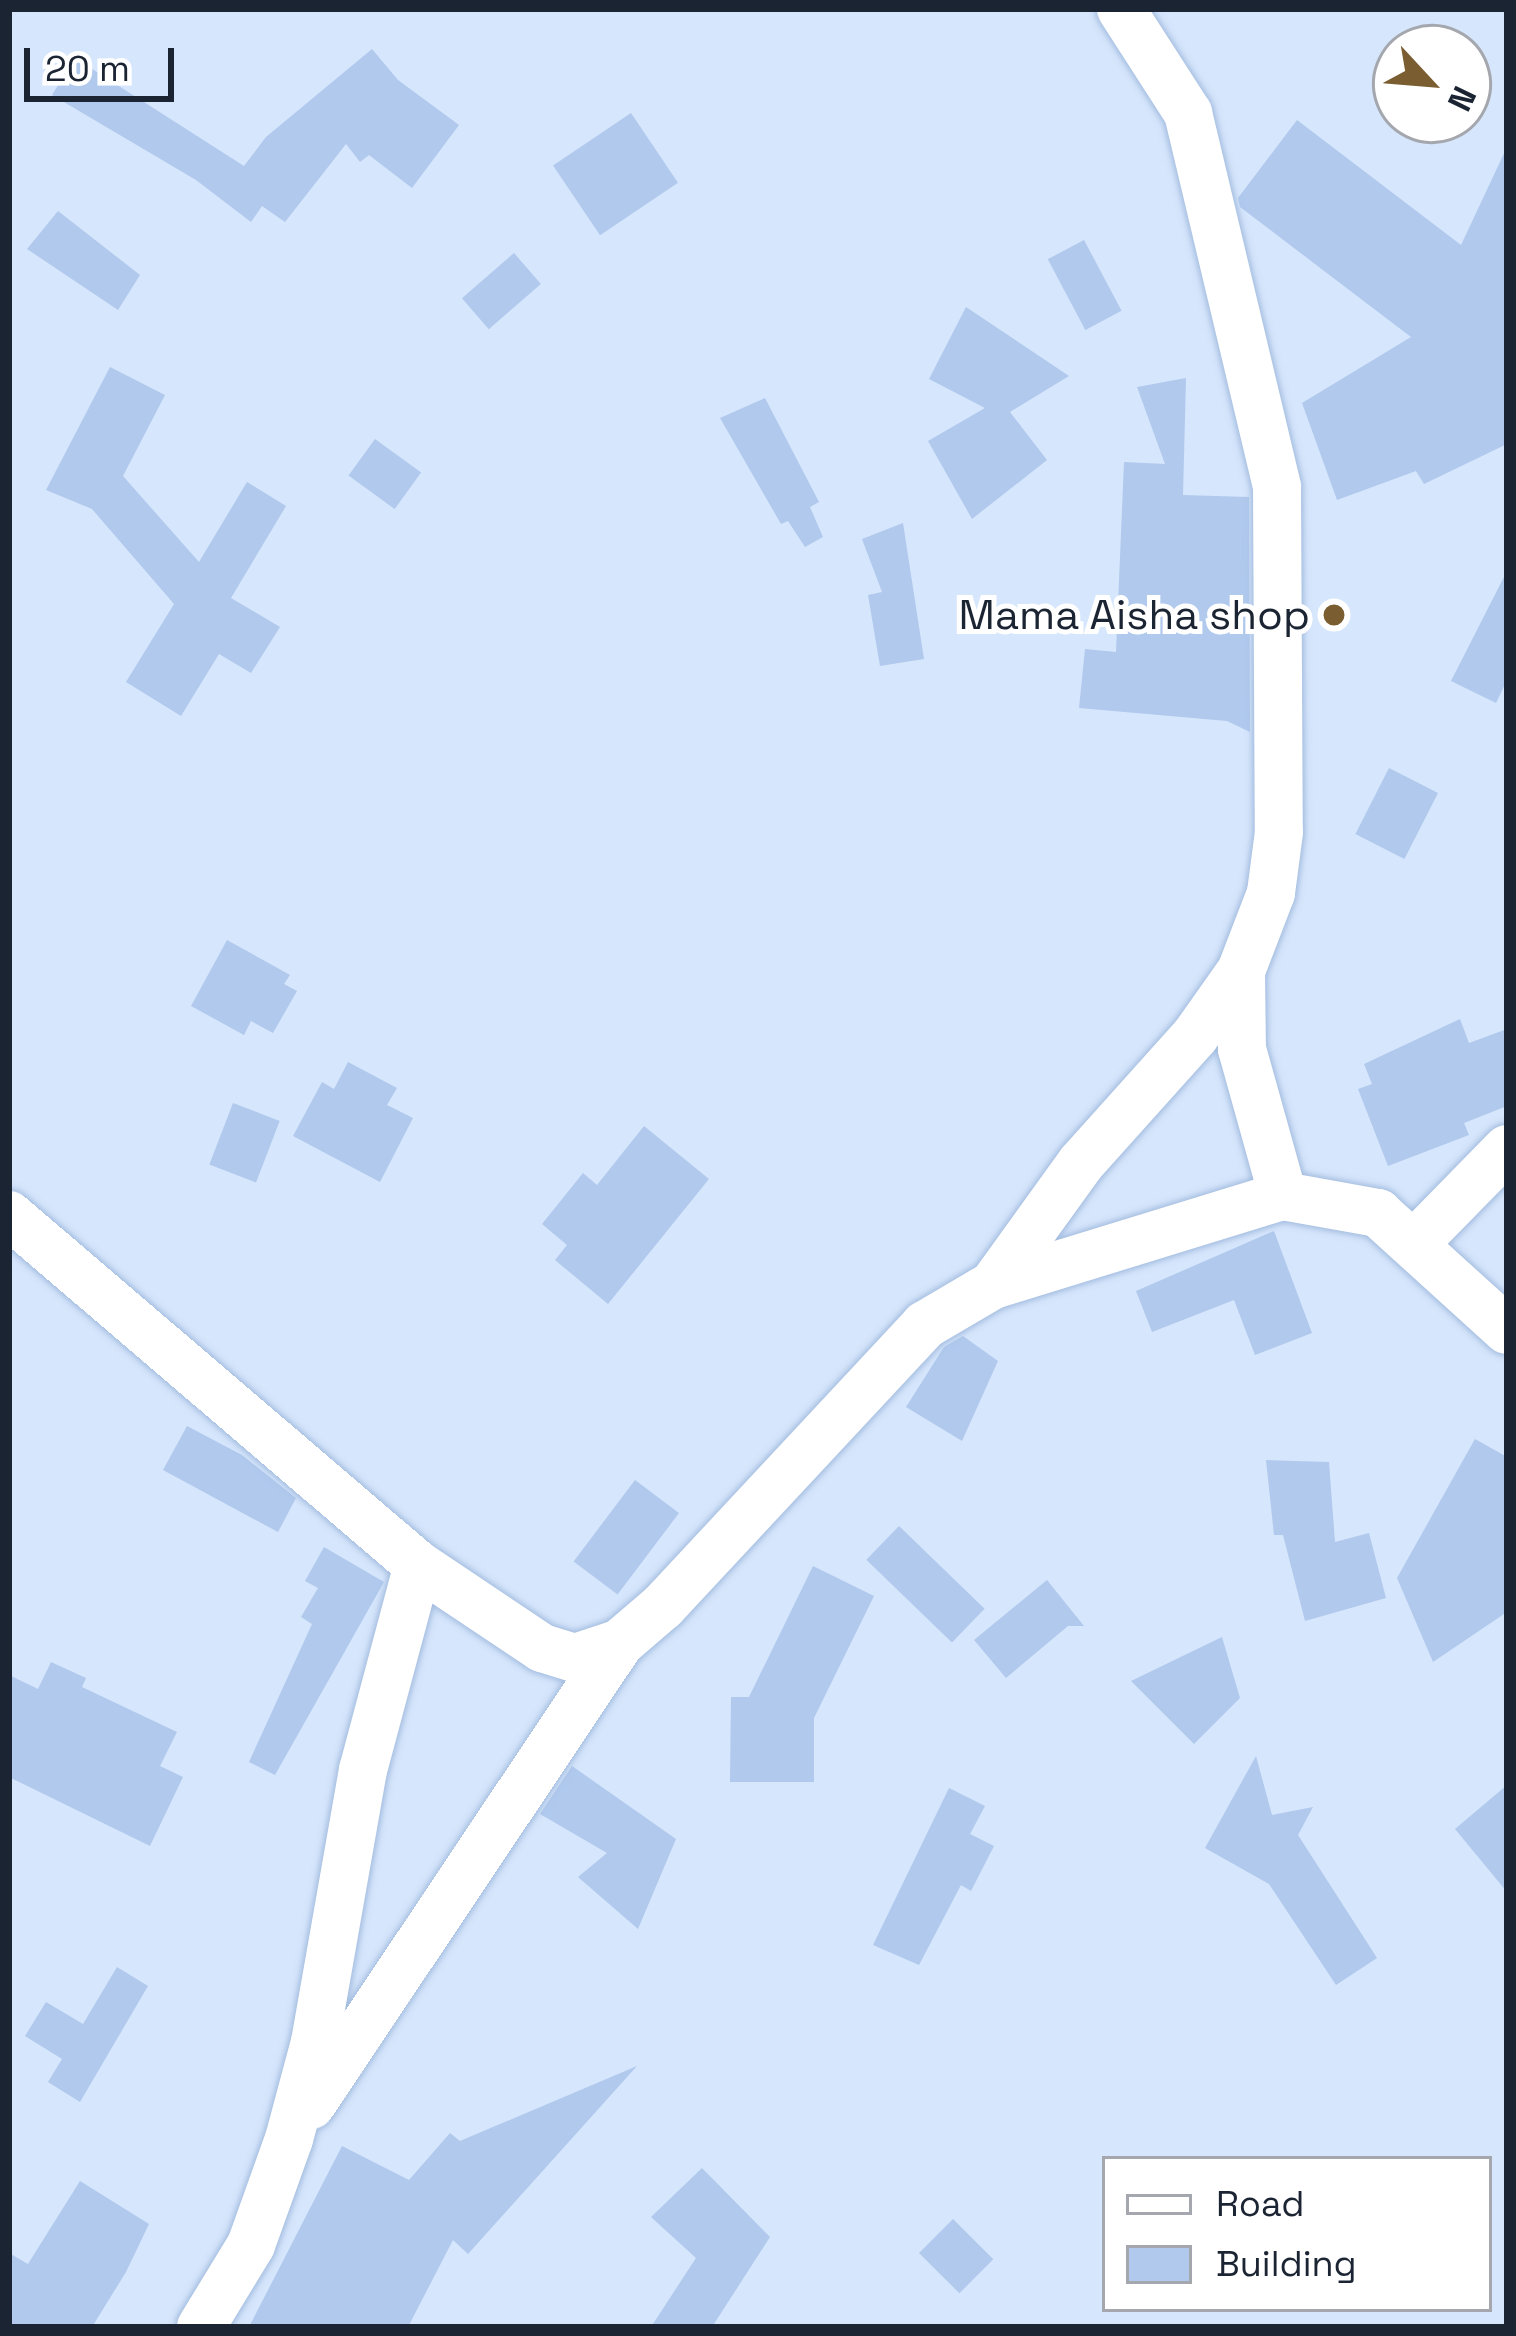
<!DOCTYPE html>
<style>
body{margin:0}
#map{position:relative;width:1516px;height:2336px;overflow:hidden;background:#d6e6fc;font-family:"Space Grotesk",sans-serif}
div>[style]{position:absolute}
.building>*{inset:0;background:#b0c9ed;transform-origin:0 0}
.roads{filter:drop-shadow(0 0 3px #a3bcdf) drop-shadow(0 0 3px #a3bcdf)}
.street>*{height:48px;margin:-24px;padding:0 24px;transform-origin:24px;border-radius:24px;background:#fff}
.dots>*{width:33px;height:33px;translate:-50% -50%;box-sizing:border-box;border:6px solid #fff;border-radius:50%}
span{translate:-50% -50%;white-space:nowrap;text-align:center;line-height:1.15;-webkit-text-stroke:10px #fff;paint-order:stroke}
.poi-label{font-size:42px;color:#1b2432}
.right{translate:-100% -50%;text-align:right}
.frame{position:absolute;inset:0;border:12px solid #1b2432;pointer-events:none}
.legend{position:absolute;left:1102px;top:2156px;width:390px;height:156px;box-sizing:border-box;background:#fff;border:3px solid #a4a7ad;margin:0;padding:15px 21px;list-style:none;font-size:36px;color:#1b2432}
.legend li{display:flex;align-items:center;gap:24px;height:60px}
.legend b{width:60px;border:3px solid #a4a7ad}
.north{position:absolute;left:1372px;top:24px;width:120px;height:120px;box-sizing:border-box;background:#fff;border:3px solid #a4a7ad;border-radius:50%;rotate:116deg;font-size:33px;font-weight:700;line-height:48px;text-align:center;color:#1b2432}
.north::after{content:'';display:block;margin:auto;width:42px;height:54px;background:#7a5e31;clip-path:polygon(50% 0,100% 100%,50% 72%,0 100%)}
.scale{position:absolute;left:24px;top:48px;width:150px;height:54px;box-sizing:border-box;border:6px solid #1b2432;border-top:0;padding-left:15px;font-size:36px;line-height:42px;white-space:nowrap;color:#1b2432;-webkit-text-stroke:9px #fff;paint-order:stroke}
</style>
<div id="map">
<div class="building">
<i style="clip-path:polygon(372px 49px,398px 80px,459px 125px,412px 188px,369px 155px,360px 162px,346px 144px,285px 222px,262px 206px,251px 222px,196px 180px,52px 95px,75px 58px,244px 166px,266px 137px)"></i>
<i style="left:631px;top:113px;width:84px;height:94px;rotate:56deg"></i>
<i style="clip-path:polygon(1297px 120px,1461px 245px,1507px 147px,1507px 444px,1424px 484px,1416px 471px,1337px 500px,1302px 403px,1411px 337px,1240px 207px,1238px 198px)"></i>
<i style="clip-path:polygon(58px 211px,140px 275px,118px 310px,27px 249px)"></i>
<i style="left:1084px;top:240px;width:80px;height:41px;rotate:62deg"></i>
<i style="left:514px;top:253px;width:41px;height:69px;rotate:49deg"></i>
<i style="clip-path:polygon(966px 307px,1069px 376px,1010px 412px,1047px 460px,972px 519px,928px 441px,985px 408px,929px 379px)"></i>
<i style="clip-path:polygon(110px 367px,165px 395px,123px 476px,199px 562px,247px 482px,286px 506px,231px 598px,280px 627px,251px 673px,219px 654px,181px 716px,126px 682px,174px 604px,92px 509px,46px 490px)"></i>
<i style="clip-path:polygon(1186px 378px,1183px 495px,1249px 497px,1250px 732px,1227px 721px,1079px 708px,1085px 649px,1116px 652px,1124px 462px,1165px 464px,1137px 387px)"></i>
<i style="clip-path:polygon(765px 398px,819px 502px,810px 507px,823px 537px,805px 547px,788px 521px,781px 524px,720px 418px)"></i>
<i style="left:375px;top:439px;width:57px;height:45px;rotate:36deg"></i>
<i style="clip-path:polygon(903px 523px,924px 659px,880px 666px,868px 595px,882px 592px,862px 539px)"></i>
<i style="clip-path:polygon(1507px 571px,1507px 680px,1496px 703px,1451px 681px)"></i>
<i style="left:1389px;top:768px;width:55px;height:74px;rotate:27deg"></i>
<i style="clip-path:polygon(227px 940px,290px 975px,284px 984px,297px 991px,273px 1033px,251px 1021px,244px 1035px,191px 1006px)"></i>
<i style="clip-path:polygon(1460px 1019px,1469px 1043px,1507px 1029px,1507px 1106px,1464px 1123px,1469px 1135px,1388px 1166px,1358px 1089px,1372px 1084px,1364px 1064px)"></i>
<i style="clip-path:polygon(348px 1062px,397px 1088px,387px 1105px,413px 1118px,380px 1182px,293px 1136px,322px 1082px,334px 1089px)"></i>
<i style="left:233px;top:1103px;width:50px;height:66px;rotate:21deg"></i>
<i style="clip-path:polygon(644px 1126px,709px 1179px,608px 1304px,555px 1260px,567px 1245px,542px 1224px,583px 1173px,597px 1185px)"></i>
<i style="clip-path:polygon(1274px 1231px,1312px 1333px,1255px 1355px,1234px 1300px,1152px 1332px,1136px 1291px)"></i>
<i style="clip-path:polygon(963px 1336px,998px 1361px,962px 1441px,906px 1407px,944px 1347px)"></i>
<i style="clip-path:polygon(187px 1426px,242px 1455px,296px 1498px,278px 1532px,163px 1470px)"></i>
<i style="clip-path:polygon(1475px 1439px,1507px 1457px,1507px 1612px,1433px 1662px,1397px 1578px)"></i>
<i style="clip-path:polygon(1266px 1460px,1329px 1462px,1335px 1542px,1369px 1533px,1386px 1598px,1305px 1621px,1283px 1535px,1274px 1535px)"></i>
<i style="left:635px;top:1480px;width:55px;height:102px;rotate:37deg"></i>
<i style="left:899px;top:1526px;width:119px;height:47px;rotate:44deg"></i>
<i style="clip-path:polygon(324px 1547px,384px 1582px,275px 1775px,249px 1762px,312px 1624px,301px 1617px,318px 1588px,305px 1581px)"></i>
<i style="clip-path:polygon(813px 1566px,874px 1596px,814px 1718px,814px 1782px,730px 1782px,731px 1697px,749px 1697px)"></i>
<i style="clip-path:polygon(1047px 1580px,1084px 1626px,1068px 1626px,1006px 1678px,974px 1640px)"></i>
<i style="clip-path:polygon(1222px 1637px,1240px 1698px,1194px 1744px,1131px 1681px)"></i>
<i style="clip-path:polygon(51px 1662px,86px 1678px,82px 1687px,177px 1732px,160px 1766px,183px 1777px,150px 1846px,9px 1777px,9px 1675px,38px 1689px)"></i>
<i style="clip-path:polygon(1256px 1756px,1272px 1815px,1313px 1807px,1298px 1835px,1377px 1958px,1336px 1985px,1269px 1884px,1205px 1848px)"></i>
<i style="clip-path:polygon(572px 1766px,676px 1839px,638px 1929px,578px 1877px,607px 1853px,540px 1814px)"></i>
<i style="clip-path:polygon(1507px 1785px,1507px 1892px,1455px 1829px)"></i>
<i style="clip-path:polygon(949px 1788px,985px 1806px,970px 1834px,994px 1846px,971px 1891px,961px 1885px,919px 1965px,873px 1945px)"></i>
<i style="clip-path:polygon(117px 1967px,148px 1986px,80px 2102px,48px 2082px,62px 2059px,25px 2036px,46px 2002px,83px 2024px)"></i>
<i style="clip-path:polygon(637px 2066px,468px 2254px,453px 2240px,408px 2327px,249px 2327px,342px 2146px,409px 2180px,450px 2133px,460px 2141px)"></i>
<i style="clip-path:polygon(702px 2168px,770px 2237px,712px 2327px,651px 2327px,696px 2258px,651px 2217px)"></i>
<i style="clip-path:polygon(80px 2181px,149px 2224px,126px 2272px,92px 2327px,9px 2327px,9px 2253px,28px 2264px)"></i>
<i style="left:953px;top:2219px;width:57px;height:48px;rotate:45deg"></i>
</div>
<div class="roads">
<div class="street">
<i style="left:1121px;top:9px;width:124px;rotate:57.2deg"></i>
<i style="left:1188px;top:113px;width:384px;rotate:76.6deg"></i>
<i style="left:1277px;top:487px;width:345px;rotate:89.7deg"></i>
<i style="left:1279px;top:832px;width:62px;rotate:97.5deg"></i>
<i style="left:1271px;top:893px;width:84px;rotate:111deg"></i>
<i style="left:1241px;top:971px;width:78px;rotate:89.3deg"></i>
<i style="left:1242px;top:1049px;width:153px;rotate:74.4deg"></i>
<i style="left:9px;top:1215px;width:538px;rotate:40.56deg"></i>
<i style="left:418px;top:1565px;width:149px;rotate:33.8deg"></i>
<i style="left:542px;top:1648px;width:34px;rotate:17deg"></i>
<i style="left:575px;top:1658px;width:47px;rotate:-18.4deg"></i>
<i style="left:620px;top:1643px;width:57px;rotate:-40.7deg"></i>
<i style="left:663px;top:1606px;width:384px;rotate:-47deg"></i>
<i style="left:925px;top:1325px;width:79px;rotate:-30.5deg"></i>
<i style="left:993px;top:1285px;width:303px;rotate:-17.1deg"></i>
<i style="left:1283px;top:1196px;width:97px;rotate:10.1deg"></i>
<i style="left:1378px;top:1213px;width:174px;rotate:42.2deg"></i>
<i style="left:1416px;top:1242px;width:130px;rotate:-45.6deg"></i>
<i style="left:993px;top:1285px;width:150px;rotate:-54.2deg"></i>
<i style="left:1081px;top:1163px;width:171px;rotate:-48.1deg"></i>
<i style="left:1195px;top:1036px;width:80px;rotate:-54.7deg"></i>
<i style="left:311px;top:2105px;width:556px;rotate:-56.22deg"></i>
<i style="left:201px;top:2327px;width:96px;rotate:-58.6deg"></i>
<i style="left:251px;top:2245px;width:113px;rotate:-70.3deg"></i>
<i style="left:289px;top:2139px;width:100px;rotate:-75deg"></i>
<i style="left:315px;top:2042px;width:276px;rotate:-80deg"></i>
<i style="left:363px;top:1770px;width:212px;rotate:-75deg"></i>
</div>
</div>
<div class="dots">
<i style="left:1334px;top:615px;background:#7a5e31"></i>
</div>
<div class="poi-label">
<span class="right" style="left:1310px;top:615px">Mama Aisha shop</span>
</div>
<div class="frame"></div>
<ul class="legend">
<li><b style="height:15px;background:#fff"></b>Road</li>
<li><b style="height:33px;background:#b0c9ed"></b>Building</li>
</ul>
<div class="north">N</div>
<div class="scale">20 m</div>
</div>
